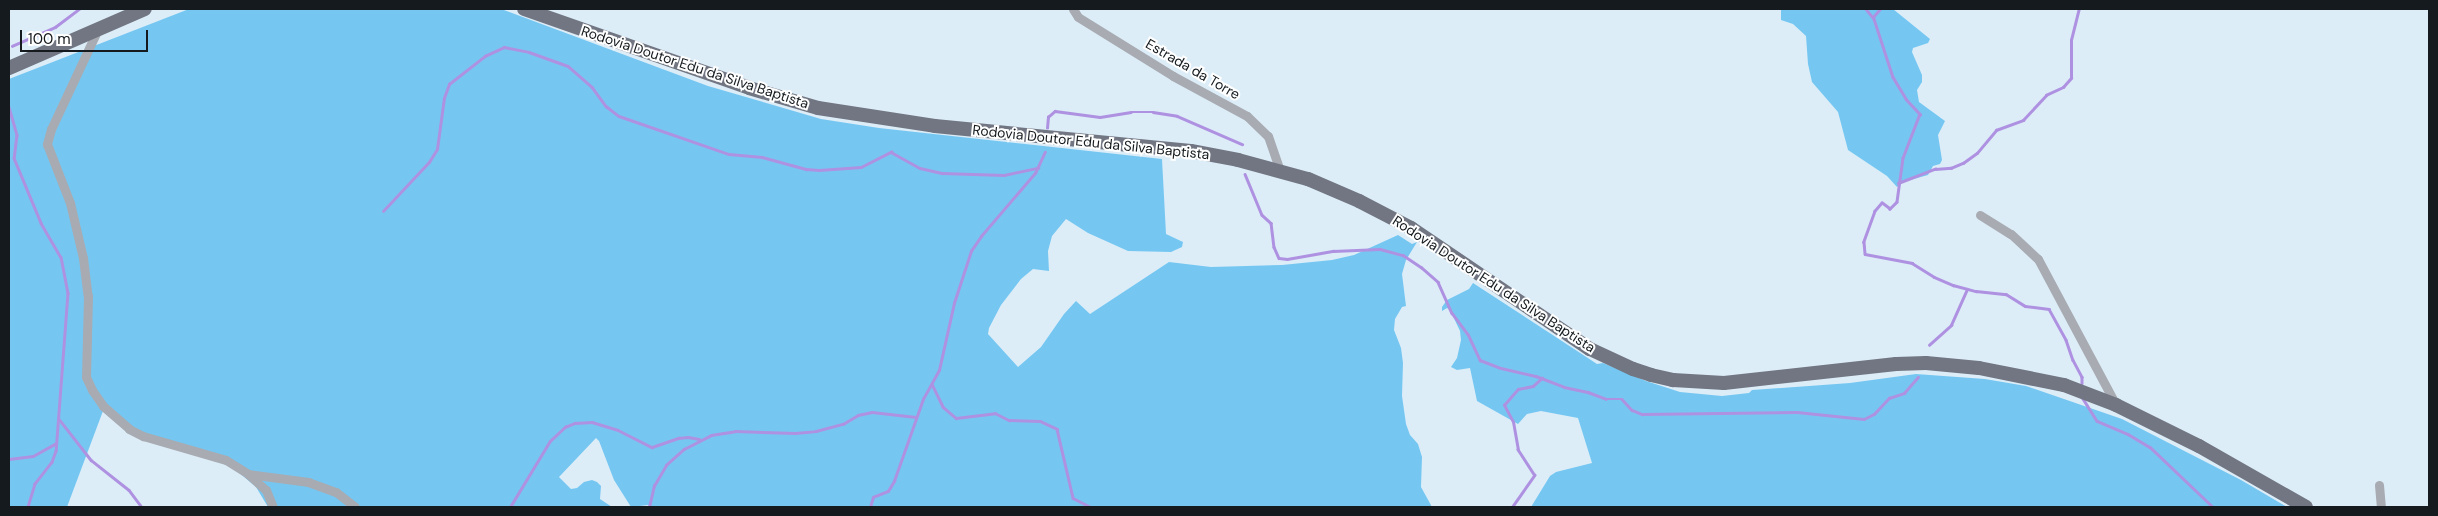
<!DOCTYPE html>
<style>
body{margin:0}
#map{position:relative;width:2438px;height:516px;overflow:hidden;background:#dcedf8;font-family:"DM Sans",sans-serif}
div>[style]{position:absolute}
.green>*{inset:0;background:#75c7f2}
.stream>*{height:2.5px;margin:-1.25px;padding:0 1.25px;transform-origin:1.25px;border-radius:1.25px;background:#af91e1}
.minor>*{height:9px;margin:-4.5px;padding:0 4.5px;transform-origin:4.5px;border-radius:4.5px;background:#a8abb2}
.primary>*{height:14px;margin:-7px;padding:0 7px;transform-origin:7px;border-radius:7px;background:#717682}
span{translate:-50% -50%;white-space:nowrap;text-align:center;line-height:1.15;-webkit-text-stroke:4px #fff;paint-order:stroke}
.street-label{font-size:14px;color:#141a1e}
.frame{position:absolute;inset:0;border:10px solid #141a1e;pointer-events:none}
.scale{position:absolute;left:20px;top:30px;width:128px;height:22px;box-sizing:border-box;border:2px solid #141a1e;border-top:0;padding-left:6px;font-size:15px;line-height:18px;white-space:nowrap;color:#141a1e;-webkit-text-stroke:4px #fff;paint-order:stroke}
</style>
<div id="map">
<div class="green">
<i style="clip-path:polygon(189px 9px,501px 9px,708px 86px,821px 119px,879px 128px,1162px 159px,1166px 234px,1183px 242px,1182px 247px,1171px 252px,1128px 251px,1088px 233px,1066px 219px,1052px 236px,1048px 251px,1049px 271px,1033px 269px,1021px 279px,1001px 305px,989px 328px,988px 334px,1018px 367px,1041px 347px,1064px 314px,1076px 301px,1090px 314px,1169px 262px,1211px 267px,1282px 265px,1332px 260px,1354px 255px,1398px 235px,1412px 244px,1417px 242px,1406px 260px,1402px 274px,1406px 306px,1402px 307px,1395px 319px,1394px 330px,1401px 348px,1403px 363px,1402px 396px,1406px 424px,1410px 435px,1418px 444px,1422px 457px,1421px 487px,1432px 507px,651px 507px,648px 505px,631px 507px,614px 480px,599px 441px,596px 438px,559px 477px,571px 489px,577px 488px,584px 482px,592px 480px,597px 482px,601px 486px,600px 499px,612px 507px,268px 507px,256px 487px,231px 466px,146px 440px,103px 411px,67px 507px,9px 507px,9px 79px)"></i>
<i style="clip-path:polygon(1781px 9px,1893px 9px,1930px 39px,1928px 43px,1913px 48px,1912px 52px,1922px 75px,1922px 82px,1917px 90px,1919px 102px,1945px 121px,1938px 135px,1942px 160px,1940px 164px,1933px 166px,1928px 175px,1903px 182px,1897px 187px,1887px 176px,1848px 150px,1838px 112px,1812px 82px,1808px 64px,1806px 36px,1793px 24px,1781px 20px)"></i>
<i style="clip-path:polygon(1473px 283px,1597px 364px,1603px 363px,1646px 381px,1680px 392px,1722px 396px,1749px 393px,1752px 390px,1850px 383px,1916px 374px,1985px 379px,2026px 386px,2122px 419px,2241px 480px,2287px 507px,1531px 507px,1550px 476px,1556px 472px,1592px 463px,1578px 418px,1541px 411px,1527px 414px,1518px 424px,1477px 401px,1470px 368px,1457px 370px,1451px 367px,1457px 358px,1461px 340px,1460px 331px,1450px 310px,1447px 308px,1442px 311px,1442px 307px,1447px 300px,1469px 289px)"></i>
</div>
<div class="stream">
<i style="left:1866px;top:9px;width:13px;rotate:51deg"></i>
<i style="left:1874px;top:19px;width:61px;rotate:71.9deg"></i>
<i style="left:1893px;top:77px;width:26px;rotate:59deg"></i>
<i style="left:1906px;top:99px;width:21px;rotate:47deg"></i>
<i style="left:1920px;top:114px;width:47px;rotate:111.1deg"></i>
<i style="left:1903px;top:158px;width:44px;rotate:97.8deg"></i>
<i style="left:1897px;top:202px;width:10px;rotate:135deg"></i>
<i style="left:1890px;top:209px;width:10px;rotate:-143deg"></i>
<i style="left:1882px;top:203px;width:11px;rotate:131deg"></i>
<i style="left:1875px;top:211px;width:33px;rotate:110deg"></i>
<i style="left:1864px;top:242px;width:12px;rotate:85deg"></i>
<i style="left:1865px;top:254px;width:48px;rotate:10.8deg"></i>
<i style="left:1912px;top:263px;width:26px;rotate:32deg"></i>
<i style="left:1934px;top:277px;width:21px;rotate:23deg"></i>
<i style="left:1953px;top:285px;width:24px;rotate:15deg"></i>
<i style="left:1976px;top:291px;width:30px;rotate:6deg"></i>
<i style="left:2006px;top:294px;width:22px;rotate:32deg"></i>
<i style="left:2025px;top:306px;width:24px;rotate:7deg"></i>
<i style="left:2049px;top:309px;width:35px;rotate:61deg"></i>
<i style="left:2066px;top:340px;width:21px;rotate:71deg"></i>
<i style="left:2073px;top:360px;width:19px;rotate:62deg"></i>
<i style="left:2082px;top:377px;width:6px;rotate:90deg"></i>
<i style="left:1873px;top:17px;width:11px;rotate:-49deg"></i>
<i style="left:12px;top:46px;width:47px;rotate:-23.8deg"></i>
<i style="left:55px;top:27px;width:30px;rotate:-37deg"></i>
<i style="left:9px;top:107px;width:29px;rotate:74deg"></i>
<i style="left:17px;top:135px;width:23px;rotate:97deg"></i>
<i style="left:14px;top:158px;width:70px;rotate:67.4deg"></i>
<i style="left:41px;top:223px;width:39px;rotate:60deg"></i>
<i style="left:61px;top:257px;width:37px;rotate:79deg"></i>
<i style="left:68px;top:293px;width:158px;rotate:94.3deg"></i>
<i style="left:56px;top:451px;width:12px;rotate:110deg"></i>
<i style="left:52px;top:462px;width:28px;rotate:128deg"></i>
<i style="left:35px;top:484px;width:24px;rotate:107deg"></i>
<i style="left:1047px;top:128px;width:11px;rotate:-85deg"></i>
<i style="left:1048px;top:117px;width:9px;rotate:-41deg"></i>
<i style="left:1055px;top:111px;width:45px;rotate:7.6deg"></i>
<i style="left:1100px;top:117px;width:31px;rotate:-9deg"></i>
<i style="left:1131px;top:112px;width:22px"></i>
<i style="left:1153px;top:112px;width:24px;rotate:9deg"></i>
<i style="left:1177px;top:116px;width:71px;rotate:23.3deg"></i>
<i style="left:1245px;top:174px;width:44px;rotate:67.5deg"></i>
<i style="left:1262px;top:215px;width:12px;rotate:42deg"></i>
<i style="left:1271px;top:223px;width:24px;rotate:83deg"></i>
<i style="left:1274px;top:247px;width:12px;rotate:66deg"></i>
<i style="left:1279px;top:258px;width:8px;rotate:7deg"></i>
<i style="left:1287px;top:259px;width:47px;rotate:-9.9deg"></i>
<i style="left:1333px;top:251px;width:47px;rotate:-2.4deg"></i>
<i style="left:1380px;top:249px;width:24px;rotate:15deg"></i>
<i style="left:1403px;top:255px;width:22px;rotate:34deg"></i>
<i style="left:1421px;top:267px;width:23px;rotate:41deg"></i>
<i style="left:1438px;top:282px;width:34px;rotate:66deg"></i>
<i style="left:1452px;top:313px;width:26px;rotate:53deg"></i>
<i style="left:1468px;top:334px;width:29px;rotate:65deg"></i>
<i style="left:1480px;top:360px;width:22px;rotate:21deg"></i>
<i style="left:1501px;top:368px;width:36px;rotate:13deg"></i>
<i style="left:1536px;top:376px;width:30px;rotate:21deg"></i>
<i style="left:1564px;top:387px;width:25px;rotate:12deg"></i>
<i style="left:1588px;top:392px;width:19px;rotate:21deg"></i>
<i style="left:1606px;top:399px;width:16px"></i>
<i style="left:1622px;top:399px;width:15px;rotate:48deg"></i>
<i style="left:1632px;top:410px;width:11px;rotate:22deg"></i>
<i style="left:1642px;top:414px;width:155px;rotate:-0.7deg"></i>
<i style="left:1797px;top:412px;width:67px;rotate:6deg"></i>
<i style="left:1864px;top:419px;width:11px;rotate:-27deg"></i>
<i style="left:1874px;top:414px;width:22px;rotate:-47deg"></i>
<i style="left:1889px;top:398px;width:16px;rotate:-18deg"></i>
<i style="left:1904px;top:393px;width:21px;rotate:-49deg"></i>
<i style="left:1898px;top:183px;width:40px;rotate:-21deg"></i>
<i style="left:1935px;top:169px;width:16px;rotate:-4deg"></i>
<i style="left:1951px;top:168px;width:13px;rotate:-23deg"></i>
<i style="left:1963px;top:163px;width:17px;rotate:-36deg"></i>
<i style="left:1977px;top:153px;width:30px;rotate:-50deg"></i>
<i style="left:1996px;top:130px;width:29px;rotate:-20deg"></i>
<i style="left:2023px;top:120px;width:34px;rotate:-47deg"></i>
<i style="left:2046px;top:95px;width:19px;rotate:-25deg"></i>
<i style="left:2063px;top:87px;width:12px;rotate:-48deg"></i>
<i style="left:2071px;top:78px;width:38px;rotate:-90deg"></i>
<i style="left:2071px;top:40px;width:32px;rotate:-76deg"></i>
<i style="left:383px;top:211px;width:67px;rotate:-46.8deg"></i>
<i style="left:429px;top:162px;width:15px;rotate:-58deg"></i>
<i style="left:437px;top:149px;width:51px;rotate:-82.2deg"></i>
<i style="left:444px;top:98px;width:15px;rotate:-70deg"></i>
<i style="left:449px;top:84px;width:46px;rotate:-37.9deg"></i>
<i style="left:485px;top:56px;width:21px;rotate:-25deg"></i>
<i style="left:504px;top:47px;width:25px;rotate:11deg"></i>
<i style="left:529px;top:52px;width:41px;rotate:19.7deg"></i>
<i style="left:568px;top:66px;width:32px;rotate:41deg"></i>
<i style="left:592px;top:87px;width:24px;rotate:54deg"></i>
<i style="left:606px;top:106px;width:16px;rotate:38deg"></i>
<i style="left:619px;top:116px;width:116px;rotate:19.1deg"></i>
<i style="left:729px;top:154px;width:33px;rotate:5deg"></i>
<i style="left:762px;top:157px;width:46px;rotate:15.3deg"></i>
<i style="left:806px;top:169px;width:13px;rotate:4deg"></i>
<i style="left:819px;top:170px;width:42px;rotate:-4.1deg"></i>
<i style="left:861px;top:167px;width:34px;rotate:-27deg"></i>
<i style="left:891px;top:152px;width:33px;rotate:29deg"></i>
<i style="left:920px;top:168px;width:23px;rotate:13deg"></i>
<i style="left:942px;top:173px;width:62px;rotate:1.8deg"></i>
<i style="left:1004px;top:175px;width:35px;rotate:-12deg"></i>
<i style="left:1929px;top:345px;width:30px;rotate:-42deg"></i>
<i style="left:1951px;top:325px;width:39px;rotate:-66deg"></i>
<i style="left:932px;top:384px;width:25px;rotate:64deg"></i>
<i style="left:943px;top:407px;width:17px;rotate:40deg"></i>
<i style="left:956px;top:418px;width:39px;rotate:-7deg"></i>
<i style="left:995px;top:413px;width:16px;rotate:27deg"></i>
<i style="left:1009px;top:420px;width:31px;rotate:2deg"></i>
<i style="left:1040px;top:421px;width:19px;rotate:25deg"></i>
<i style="left:1057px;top:429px;width:71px;rotate:76.9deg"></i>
<i style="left:1073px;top:498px;width:20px;rotate:27deg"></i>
<i style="left:2082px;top:397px;width:28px;rotate:58deg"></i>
<i style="left:2097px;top:421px;width:34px;rotate:23deg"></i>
<i style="left:2128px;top:434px;width:26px;rotate:31deg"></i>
<i style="left:2150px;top:447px;width:87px;rotate:43.6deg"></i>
<i style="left:59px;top:419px;width:52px;rotate:52deg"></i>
<i style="left:91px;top:460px;width:48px;rotate:38.3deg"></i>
<i style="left:129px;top:490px;width:21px;rotate:53deg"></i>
<i style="left:9px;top:459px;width:24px;rotate:-7deg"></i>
<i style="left:33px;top:456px;width:26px;rotate:-29deg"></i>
<i style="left:510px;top:507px;width:77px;rotate:-58.8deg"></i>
<i style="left:550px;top:441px;width:21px;rotate:-43deg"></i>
<i style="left:565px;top:427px;width:11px;rotate:-22deg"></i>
<i style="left:575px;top:423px;width:17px;rotate:-3deg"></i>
<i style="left:592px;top:422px;width:27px;rotate:17deg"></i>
<i style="left:618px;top:430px;width:38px;rotate:27deg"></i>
<i style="left:652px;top:447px;width:28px;rotate:-19deg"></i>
<i style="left:678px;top:438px;width:10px;rotate:-6deg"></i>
<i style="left:688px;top:437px;width:11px;rotate:10deg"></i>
<i style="left:649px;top:507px;width:22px;rotate:-77deg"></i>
<i style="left:654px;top:486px;width:24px;rotate:-60deg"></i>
<i style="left:666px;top:465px;width:24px;rotate:-42deg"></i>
<i style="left:684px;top:449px;width:30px;rotate:-27deg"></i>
<i style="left:711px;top:435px;width:24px;rotate:-9deg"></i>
<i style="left:735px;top:431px;width:60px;rotate:1.9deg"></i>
<i style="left:795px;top:433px;width:21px;rotate:-5deg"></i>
<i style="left:816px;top:431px;width:28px;rotate:-15deg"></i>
<i style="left:843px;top:424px;width:17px;rotate:-31deg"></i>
<i style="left:858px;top:415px;width:14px;rotate:-12deg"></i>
<i style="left:872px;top:412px;width:44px;rotate:6.5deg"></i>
<i style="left:870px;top:507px;width:10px;rotate:-73deg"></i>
<i style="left:873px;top:497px;width:16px;rotate:-22deg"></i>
<i style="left:888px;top:491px;width:12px;rotate:-59deg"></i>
<i style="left:894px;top:481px;width:87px;rotate:-70.5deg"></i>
<i style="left:923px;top:399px;width:33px;rotate:-61deg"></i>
<i style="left:939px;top:370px;width:69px;rotate:-77.4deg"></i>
<i style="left:954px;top:303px;width:55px;rotate:-71.9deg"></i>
<i style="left:971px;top:251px;width:18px;rotate:-56deg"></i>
<i style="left:981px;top:236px;width:83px;rotate:-49.4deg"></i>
<i style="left:1035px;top:173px;width:23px;rotate:-65deg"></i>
<i style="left:1512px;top:507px;width:39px;rotate:-55deg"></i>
<i style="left:1534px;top:475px;width:30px;rotate:-123deg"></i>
<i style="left:1518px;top:450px;width:28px;rotate:-100deg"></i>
<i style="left:1513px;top:422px;width:19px;rotate:-118deg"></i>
<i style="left:1504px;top:405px;width:21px;rotate:-49deg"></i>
<i style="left:1518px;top:389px;width:15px;rotate:-11deg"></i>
<i style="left:1533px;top:386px;width:12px;rotate:-42deg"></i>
</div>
<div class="minor">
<i style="left:1073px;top:9px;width:9px;rotate:58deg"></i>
<i style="left:1078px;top:17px;width:112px;rotate:31.8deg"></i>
<i style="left:1173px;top:76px;width:84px;rotate:28.4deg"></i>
<i style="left:1247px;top:116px;width:29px;rotate:44deg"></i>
<i style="left:1268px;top:136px;width:36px;rotate:71deg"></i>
<i style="left:97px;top:31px;width:108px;rotate:115.1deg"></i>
<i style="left:51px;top:129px;width:16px;rotate:105deg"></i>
<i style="left:47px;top:144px;width:63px;rotate:68.7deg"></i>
<i style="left:70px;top:203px;width:57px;rotate:76.7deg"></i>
<i style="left:83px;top:258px;width:38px;rotate:83deg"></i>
<i style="left:88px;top:296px;width:81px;rotate:91.4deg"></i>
<i style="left:86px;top:377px;width:14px;rotate:65deg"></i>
<i style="left:92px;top:390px;width:19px;rotate:55deg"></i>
<i style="left:103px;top:406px;width:35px;rotate:41deg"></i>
<i style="left:129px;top:429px;width:16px;rotate:27deg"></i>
<i style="left:143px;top:436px;width:86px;rotate:16.1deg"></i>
<i style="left:226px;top:460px;width:26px;rotate:32deg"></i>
<i style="left:248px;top:474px;width:24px;rotate:42deg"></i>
<i style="left:266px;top:490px;width:18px;rotate:68deg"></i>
<i style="left:1980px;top:215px;width:36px;rotate:32deg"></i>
<i style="left:2011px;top:234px;width:37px;rotate:43deg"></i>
<i style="left:2038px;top:259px;width:166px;rotate:61.9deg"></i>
<i style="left:248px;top:474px;width:61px;rotate:7.6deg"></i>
<i style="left:308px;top:482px;width:30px;rotate:20deg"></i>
<i style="left:336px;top:492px;width:24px;rotate:38deg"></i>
<i style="left:2379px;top:485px;width:22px;rotate:85deg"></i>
</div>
<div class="primary">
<i style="left:524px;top:9px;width:238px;rotate:19.3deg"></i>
<i style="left:749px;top:88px;width:72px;rotate:16.2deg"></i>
<i style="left:818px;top:108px;width:118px;rotate:8.7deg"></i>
<i style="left:935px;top:126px;width:257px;rotate:5.6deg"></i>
<i style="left:1191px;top:151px;width:48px;rotate:10.8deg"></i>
<i style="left:1238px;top:160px;width:73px;rotate:15.2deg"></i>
<i style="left:1308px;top:179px;width:56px;rotate:23.3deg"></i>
<i style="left:1359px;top:201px;width:59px;rotate:27.4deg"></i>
<i style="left:1411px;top:228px;width:216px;rotate:34.1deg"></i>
<i style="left:1590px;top:349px;width:47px;rotate:24.9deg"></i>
<i style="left:1633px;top:369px;width:19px;rotate:18deg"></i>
<i style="left:1651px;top:375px;width:23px;rotate:13deg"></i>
<i style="left:1673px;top:380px;width:51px;rotate:3.4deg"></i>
<i style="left:1724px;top:383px;width:173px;rotate:-6.3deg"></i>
<i style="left:1896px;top:364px;width:30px;rotate:-2deg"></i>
<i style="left:1926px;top:363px;width:53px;rotate:5.4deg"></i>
<i style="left:1979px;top:368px;width:87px;rotate:11.3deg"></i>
<i style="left:2064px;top:385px;width:56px;rotate:21deg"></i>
<i style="left:2116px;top:405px;width:93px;rotate:26.3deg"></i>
<i style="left:2199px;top:446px;width:123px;rotate:29.7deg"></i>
<i style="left:9px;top:68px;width:148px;rotate:-23.5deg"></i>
</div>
<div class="street-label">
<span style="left:695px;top:67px;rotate:18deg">Rodovia Doutor Edu da Silva Baptista</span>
<span style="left:1193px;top:69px;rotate:30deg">Estrada da Torre</span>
<span style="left:1091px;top:142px;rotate:6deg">Rodovia Doutor Edu da Silva Baptista</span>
<span style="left:1494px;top:284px;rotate:33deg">Rodovia Doutor Edu da Silva Baptista</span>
</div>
<div class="frame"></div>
<div class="scale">100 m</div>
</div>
